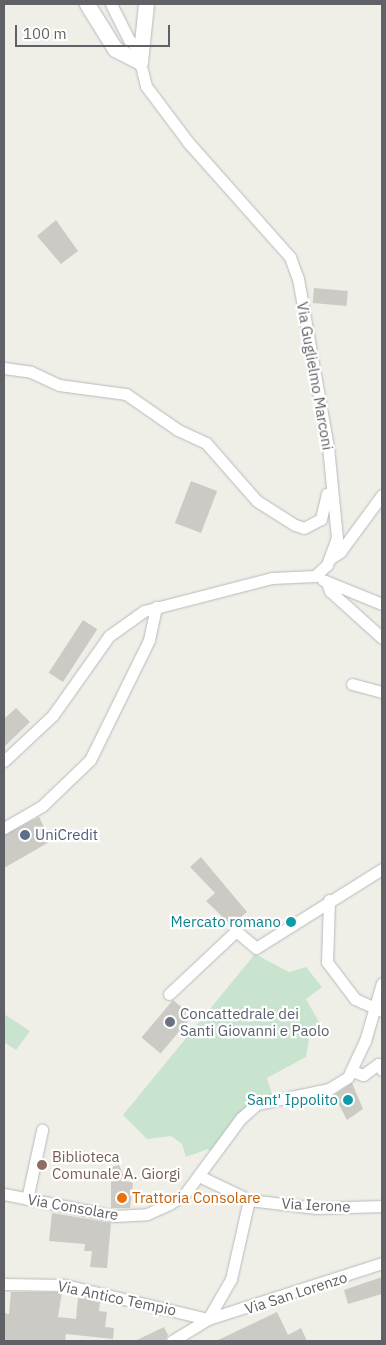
<!DOCTYPE html>
<style>
body{margin:0}
#map{position:relative;width:386px;height:1345px;overflow:hidden;background:#efefe8;font-family:"IBM Plex Sans",sans-serif}
div>[style]{position:absolute}
.green>*{inset:0;background:#c8e4ce}
.building>*{inset:0;background:#cbcac4;transform-origin:0 0}
.roads{filter:drop-shadow(0 0 1px #b8b8bc) drop-shadow(0 0 1px #b8b8bc)}
.street>*{height:11px;margin:-5.5px;padding:0 5.5px;transform-origin:5.5px;border-radius:5.5px;background:#fff}
.secondary>*{height:15px;margin:-7.5px;padding:0 7.5px;transform-origin:7.5px;border-radius:7.5px;background:#fff}
.dots>*{width:14px;height:14px;translate:-50% -50%;box-sizing:border-box;border:2px solid #fff;border-radius:50%}
span{translate:-50% -50%;white-space:nowrap;text-align:center;line-height:1.15;-webkit-text-stroke:4.5px #fff;paint-order:stroke}
.street-label{font-size:15px;color:#5f6166}
.service-label{font-size:15px;color:#4e5e75}
.left{translate:0 -50%;text-align:left}
.culture-label{font-size:15px;color:#0d838f}
.right{translate:-100% -50%;text-align:right}
.worship-label{font-size:15px;color:#5b616d}
.education-label{font-size:15px;color:#785e54}
.food-label{font-size:15px;color:#c56008}
.frame{position:absolute;inset:0;border:5px solid #5f6166;pointer-events:none}
.scale{position:absolute;left:15px;top:25px;width:155px;height:22px;box-sizing:border-box;border:2px solid #5f6166;border-top:0;padding-left:6px;font-size:15px;line-height:18px;white-space:nowrap;color:#5f6166;-webkit-text-stroke:4px #fff;paint-order:stroke}
</style>
<div id="map">
<div class="green">
<i style="clip-path:polygon(255px 954px,289px 972px,306px 967px,322px 987px,306px 999px,320px 1024px,311px 1027px,306px 1057px,267px 1078px,274px 1100px,260px 1099px,216px 1155px,208px 1149px,186px 1157px,182px 1144px,171px 1136px,147px 1139px,123px 1115px)"></i>
<i style="clip-path:polygon(4px 1014px,30px 1031px,16px 1050px,4px 1042px)"></i>
</div>
<div class="building">
<i style="clip-path:polygon(56px 220px,78px 251px,61px 264px,37px 236px)"></i>
<i style="left:314px;top:288px;width:34px;height:15px;rotate:5deg"></i>
<i style="left:191px;top:481px;width:28px;height:45px;rotate:21deg"></i>
<i style="left:83px;top:620px;width:17px;height:63px;rotate:33deg"></i>
<i style="clip-path:polygon(16px 708px,30px 722px,4px 747px,4px 719px)"></i>
<i style="clip-path:polygon(39px 817px,51px 841px,4px 868px,4px 835px)"></i>
<i style="clip-path:polygon(201px 857px,247px 912px,231px 925px,206px 901px,215px 893px,190px 867px)"></i>
<i style="left:173px;top:1000px;width:25px;height:49px;rotate:40deg"></i>
<i style="clip-path:polygon(352px 1083px,363px 1109px,347px 1120px,334px 1095px)"></i>
<i style="clip-path:polygon(119px 1165px,126px 1181px,133px 1183px,130px 1208px,111px 1208px,111px 1167px)"></i>
<i style="clip-path:polygon(52px 1213px,111px 1223px,107px 1268px,90px 1267px,92px 1251px,84px 1251px,85px 1244px,49px 1241px)"></i>
<i style="clip-path:polygon(382px 1277px,382px 1294px,348px 1304px,344px 1290px)"></i>
<i style="clip-path:polygon(11px 1292px,62px 1292px,58px 1317px,76px 1319px,78px 1297px,100px 1301px,99px 1311px,107px 1312px,105px 1327px,114px 1328px,113px 1339px,66px 1334px,65px 1341px,4px 1341px,4px 1313px,9px 1314px)"></i>
<i style="clip-path:polygon(277px 1312px,288px 1335px,301px 1328px,307px 1341px,216px 1341px)"></i>
<i style="clip-path:polygon(164px 1327px,168px 1335px,165px 1341px,135px 1341px)"></i>
</div>
<div class="roads">
<div class="street">
<i style="left:111px;top:4px;width:40px;rotate:63.4deg"></i>
<i style="left:129px;top:40px;width:16px;rotate:40deg"></i>
<i style="left:4px;top:368px;width:27px;rotate:8deg"></i>
<i style="left:31px;top:372px;width:31px;rotate:25deg"></i>
<i style="left:59px;top:385px;width:68px;rotate:7.7deg"></i>
<i style="left:126px;top:394px;width:63px;rotate:34.7deg"></i>
<i style="left:178px;top:430px;width:31px;rotate:25deg"></i>
<i style="left:206px;top:443px;width:77px;rotate:48.7deg"></i>
<i style="left:257px;top:501px;width:45px;rotate:32.3deg"></i>
<i style="left:295px;top:525px;width:9px;rotate:18deg"></i>
<i style="left:304px;top:528px;width:19px;rotate:-28deg"></i>
<i style="left:321px;top:519px;width:26px;rotate:-77deg"></i>
<i style="left:329px;top:559px;width:13px;rotate:-32deg"></i>
<i style="left:340px;top:552px;width:71px;rotate:-53.6deg"></i>
<i style="left:323px;top:580px;width:64px;rotate:22.1deg"></i>
<i style="left:327px;top:583px;width:9px;rotate:69deg"></i>
<i style="left:330px;top:591px;width:70px;rotate:42.1deg"></i>
<i style="left:352px;top:684px;width:31px;rotate:15deg"></i>
<i style="left:4px;top:761px;width:67px;rotate:-43.2deg"></i>
<i style="left:53px;top:715px;width:97px;rotate:-54.7deg"></i>
<i style="left:109px;top:636px;width:43px;rotate:-35.5deg"></i>
<i style="left:144px;top:611px;width:132px;rotate:-14.5deg"></i>
<i style="left:272px;top:578px;width:43px;rotate:-2.7deg"></i>
<i style="left:315px;top:576px;width:16px;rotate:-43deg"></i>
<i style="left:327px;top:565px;width:29px;rotate:-70deg"></i>
<i style="left:337px;top:538px;width:91px;rotate:-95.6deg"></i>
<i style="left:328px;top:447px;width:171px;rotate:-100.1deg"></i>
<i style="left:298px;top:279px;width:23px;rotate:-110deg"></i>
<i style="left:290px;top:257px;width:154px;rotate:-131.6deg"></i>
<i style="left:188px;top:142px;width:70px;rotate:-126.9deg"></i>
<i style="left:146px;top:86px;width:25px;rotate:-104deg"></i>
<i style="left:4px;top:828px;width:44px;rotate:-30.1deg"></i>
<i style="left:42px;top:806px;width:66px;rotate:-43.8deg"></i>
<i style="left:90px;top:760px;width:134px;rotate:-63.8deg"></i>
<i style="left:149px;top:640px;width:34px;rotate:-78deg"></i>
<i style="left:329px;top:900px;width:62px;rotate:91.8deg"></i>
<i style="left:327px;top:962px;width:46px;rotate:52.9deg"></i>
<i style="left:355px;top:999px;width:30px;rotate:24deg"></i>
<i style="left:169px;top:994px;width:92px;rotate:-43.2deg"></i>
<i style="left:236px;top:931px;width:26px;rotate:40deg"></i>
<i style="left:256px;top:948px;width:149px;rotate:-32.1deg"></i>
<i style="left:352px;top:1071px;width:12px;rotate:20deg"></i>
<i style="left:363px;top:1075px;width:19px;rotate:-36deg"></i>
<i style="left:378px;top:1064px;width:7px;rotate:56deg"></i>
<i style="left:199px;top:1176px;width:55px;rotate:25.6deg"></i>
<i style="left:249px;top:1200px;width:68px;rotate:6.7deg"></i>
<i style="left:317px;top:1208px;width:65px;rotate:-1.8deg"></i>
<i style="left:4px;top:1194px;width:112px;rotate:11.3deg"></i>
<i style="left:114px;top:1216px;width:33px;rotate:-3deg"></i>
<i style="left:147px;top:1214px;width:24px;rotate:-24deg"></i>
<i style="left:169px;top:1204px;width:17px;rotate:-31deg"></i>
<i style="left:184px;top:1195px;width:96px;rotate:-53.5deg"></i>
<i style="left:241px;top:1118px;width:21px;rotate:-41deg"></i>
<i style="left:257px;top:1104px;width:74px;rotate:-11.8deg"></i>
<i style="left:329px;top:1089px;width:22px;rotate:-32deg"></i>
<i style="left:348px;top:1077px;width:40px;rotate:-65deg"></i>
<i style="left:365px;top:1041px;width:60px;rotate:-73.7deg"></i>
<i style="left:27px;top:1199px;width:71px;rotate:-77.7deg"></i>
<i style="left:4px;top:1284px;width:61px;rotate:0.9deg"></i>
<i style="left:65px;top:1285px;width:147px;rotate:13.4deg"></i>
<i style="left:208px;top:1319px;width:46px;rotate:-60.1deg"></i>
<i style="left:231px;top:1279px;width:81px;rotate:-77.2deg"></i>
<i style="left:172px;top:1341px;width:42px;rotate:-31.4deg"></i>
<i style="left:208px;top:1319px;width:183px;rotate:-17.8deg"></i>
</div>
<div class="secondary">
<i style="left:87px;top:4px;width:53px;rotate:58.1deg"></i>
<i style="left:115px;top:49px;width:28px;rotate:27deg"></i>
<i style="left:140px;top:62px;width:58px;rotate:-84.1deg"></i>
</div>
</div>
<div class="dots">
<i style="left:25px;top:835px;background:#5c6f8a"></i>
<i style="left:291px;top:922px;background:#0f9aa8"></i>
<i style="left:170px;top:1022px;background:#6b7280"></i>
<i style="left:348px;top:1100px;background:#0f9aa8"></i>
<i style="left:42px;top:1165px;background:#8d6e63"></i>
<i style="left:122px;top:1198px;background:#e8710a"></i>
</div>
<div class="street-label">
<span style="left:315px;top:376px;rotate:80deg">Via Guglielmo Marconi</span>
<span style="left:316px;top:1205px;rotate:3deg">Via Ierone</span>
<span style="left:73px;top:1207px;rotate:10deg">Via Consolare</span>
<span style="left:296px;top:1293px;rotate:-18deg">Via San Lorenzo</span>
<span style="left:117px;top:1298px;rotate:12deg">Via Antico Tempio</span>
</div>
<div class="service-label">
<span class="left" style="left:35px;top:835px">UniCredit</span>
</div>
<div class="culture-label">
<span class="right" style="left:281px;top:922px">Mercato romano</span>
<span class="right" style="left:338px;top:1100px">Sant' Ippolito</span>
</div>
<div class="worship-label">
<span class="left" style="left:180px;top:1022px">Concattedrale dei<br>Santi Giovanni e Paolo</span>
</div>
<div class="education-label">
<span class="left" style="left:52px;top:1165px">Biblioteca<br>Comunale A. Giorgi</span>
</div>
<div class="food-label">
<span class="left" style="left:132px;top:1198px">Trattoria Consolare</span>
</div>
<div class="frame"></div>
<div class="scale">100 m</div>
</div>
